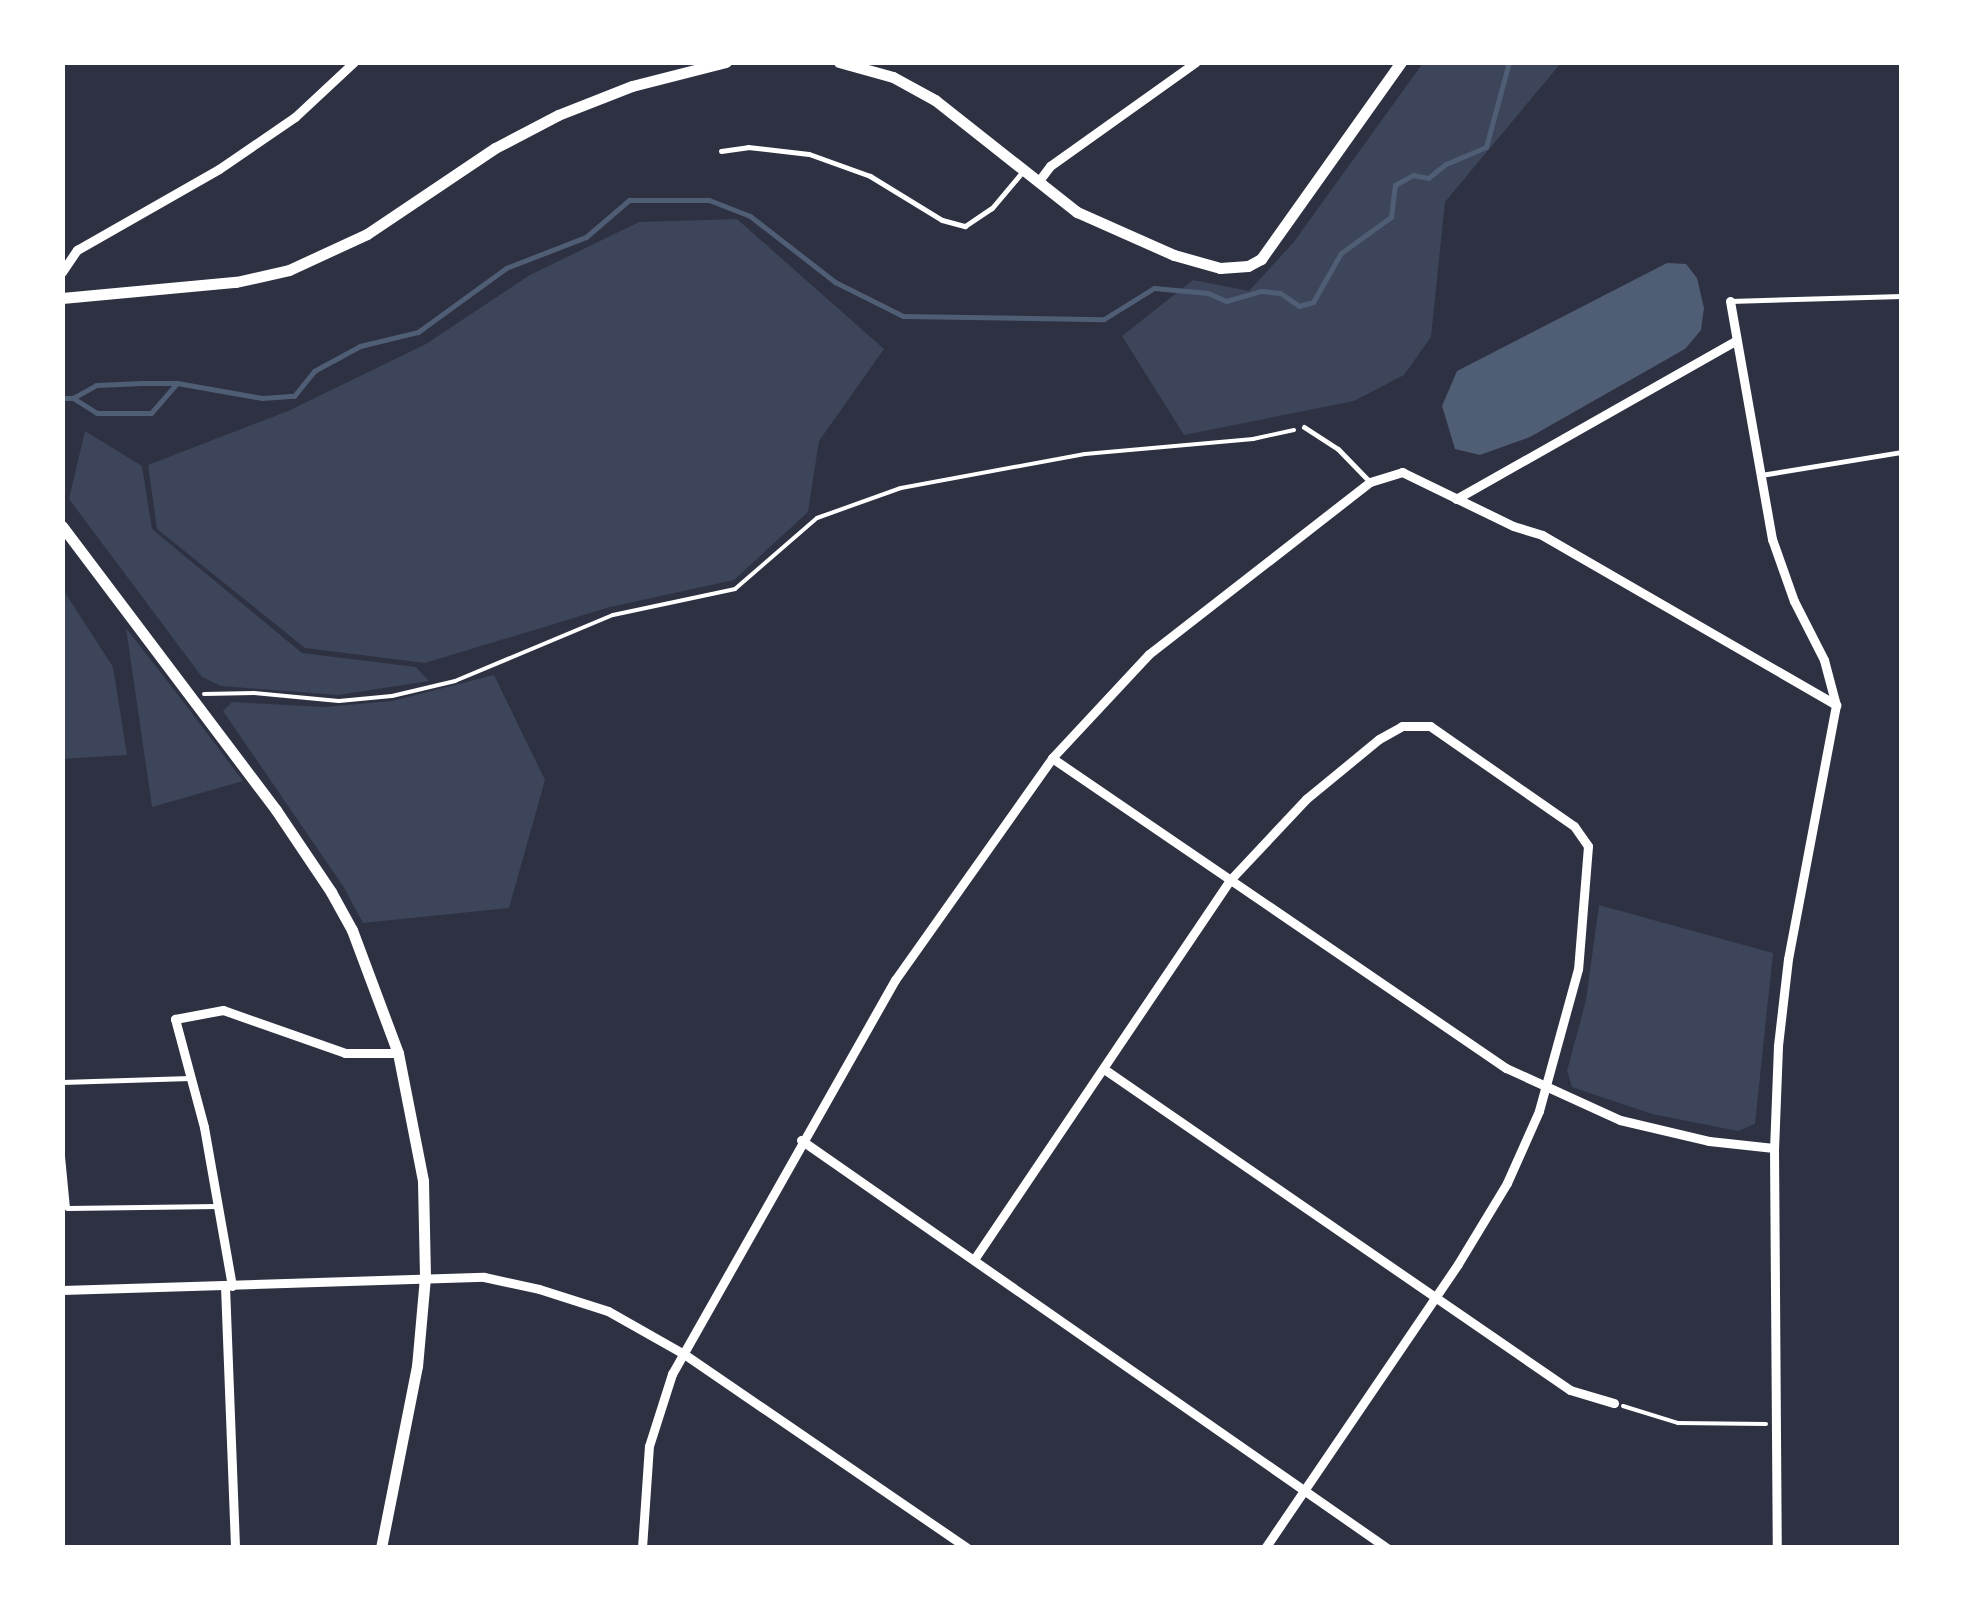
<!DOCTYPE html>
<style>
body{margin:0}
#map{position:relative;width:1964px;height:1610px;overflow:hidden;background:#2d3142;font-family:Barlow,sans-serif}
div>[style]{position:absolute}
.green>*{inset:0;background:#3c4559}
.water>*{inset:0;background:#4f5d75}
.stream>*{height:5px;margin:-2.5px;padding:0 2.5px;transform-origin:2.5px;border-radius:2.5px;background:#4f5d75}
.path>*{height:4px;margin:-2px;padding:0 2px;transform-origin:2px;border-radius:2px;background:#fff}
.service>*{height:5px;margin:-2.5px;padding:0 2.5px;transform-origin:2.5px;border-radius:2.5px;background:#fff}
.minor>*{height:9px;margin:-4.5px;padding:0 4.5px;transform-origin:4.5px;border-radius:4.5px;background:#fff}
.tertiary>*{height:11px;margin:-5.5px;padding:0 5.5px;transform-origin:5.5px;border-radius:5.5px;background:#fff}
span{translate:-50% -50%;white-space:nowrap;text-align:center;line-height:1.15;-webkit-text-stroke:8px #fff;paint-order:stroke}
.frame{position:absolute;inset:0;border:65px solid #fff;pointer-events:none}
</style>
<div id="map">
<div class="green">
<i style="clip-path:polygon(1423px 63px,1561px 63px,1445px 202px,1431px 337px,1404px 375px,1354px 401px,1184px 435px,1122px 336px,1193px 280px,1249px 291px,1293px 243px)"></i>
<i style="clip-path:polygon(737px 219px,884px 349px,819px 441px,808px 512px,734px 580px,610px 607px,425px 663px,305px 648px,157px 529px,148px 465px,288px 411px,426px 344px,530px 275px,639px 222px)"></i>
<i style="clip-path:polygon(85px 431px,142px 466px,152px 529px,302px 653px,416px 667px,429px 681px,338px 695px,221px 686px,202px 677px,69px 499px)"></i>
<i style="clip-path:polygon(62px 588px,113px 667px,127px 755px,63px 759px)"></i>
<i style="clip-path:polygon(126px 628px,185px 704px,243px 781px,152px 807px)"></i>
<i style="clip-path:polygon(494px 675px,545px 780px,509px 908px,363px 923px,343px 886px,223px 711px,232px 702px,324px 707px,392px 701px)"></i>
<i style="clip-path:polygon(1599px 905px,1773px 953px,1755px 1124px,1738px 1131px,1652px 1114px,1572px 1087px,1567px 1071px,1586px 1000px)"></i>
</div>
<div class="water">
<i style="clip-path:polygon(1667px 263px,1686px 264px,1697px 278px,1704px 308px,1701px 330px,1685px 349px,1530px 437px,1480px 455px,1455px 449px,1442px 406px,1457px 371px)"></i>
</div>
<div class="stream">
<i style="left:62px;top:398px;width:11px"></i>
<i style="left:73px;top:398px;width:26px;rotate:-29deg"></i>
<i style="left:96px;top:385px;width:46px;rotate:-2.5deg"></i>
<i style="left:142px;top:383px;width:35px"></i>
<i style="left:177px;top:383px;width:86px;rotate:10deg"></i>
<i style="left:262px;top:398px;width:32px;rotate:-4deg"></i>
<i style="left:294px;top:396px;width:32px;rotate:-51deg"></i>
<i style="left:314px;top:371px;width:52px;rotate:-28.5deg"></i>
<i style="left:360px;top:346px;width:60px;rotate:-13.6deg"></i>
<i style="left:418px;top:332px;width:109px;rotate:-36deg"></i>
<i style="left:506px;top:268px;width:86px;rotate:-21.2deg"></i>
<i style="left:586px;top:237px;width:57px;rotate:-40.7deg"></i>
<i style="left:629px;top:200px;width:80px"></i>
<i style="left:709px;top:200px;width:44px;rotate:21.3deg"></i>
<i style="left:750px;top:216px;width:108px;rotate:37.8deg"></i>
<i style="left:835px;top:282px;width:76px;rotate:26.6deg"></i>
<i style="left:903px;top:316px;width:201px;rotate:0.9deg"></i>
<i style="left:1104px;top:319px;width:59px;rotate:-31.8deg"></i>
<i style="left:1154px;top:288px;width:54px;rotate:5.3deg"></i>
<i style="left:1208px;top:293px;width:20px;rotate:24deg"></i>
<i style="left:1226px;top:301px;width:36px;rotate:-16deg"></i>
<i style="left:1261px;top:291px;width:19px;rotate:6deg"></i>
<i style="left:1280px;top:293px;width:23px;rotate:34deg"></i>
<i style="left:1299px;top:306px;width:15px;rotate:-16deg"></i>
<i style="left:1313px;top:302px;width:56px;rotate:-60.3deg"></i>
<i style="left:1341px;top:253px;width:62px;rotate:-35.8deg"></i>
<i style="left:1391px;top:217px;width:32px;rotate:-83deg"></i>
<i style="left:1395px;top:185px;width:21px;rotate:-29deg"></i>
<i style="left:1413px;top:175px;width:15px;rotate:11deg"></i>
<i style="left:1428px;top:178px;width:23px;rotate:-38deg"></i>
<i style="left:1446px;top:164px;width:43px;rotate:-23deg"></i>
<i style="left:1486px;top:147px;width:88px;rotate:-74.9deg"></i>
<i style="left:73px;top:398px;width:28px;rotate:32deg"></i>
<i style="left:97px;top:413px;width:54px"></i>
<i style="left:151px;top:413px;width:40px;rotate:-49deg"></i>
</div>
<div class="path">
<i style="left:204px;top:694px;width:50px;rotate:-1.1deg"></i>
<i style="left:254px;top:693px;width:85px;rotate:5.4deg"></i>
<i style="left:339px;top:701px;width:53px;rotate:-5.4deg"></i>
<i style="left:392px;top:696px;width:65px;rotate:-13.4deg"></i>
<i style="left:455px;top:681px;width:171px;rotate:-22.7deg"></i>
<i style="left:613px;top:615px;width:125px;rotate:-12deg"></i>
<i style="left:735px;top:589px;width:108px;rotate:-40.9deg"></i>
<i style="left:817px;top:518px;width:89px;rotate:-19.7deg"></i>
<i style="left:901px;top:488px;width:187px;rotate:-10.5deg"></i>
<i style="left:1085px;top:454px;width:169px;rotate:-5.1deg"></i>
<i style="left:1253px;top:439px;width:42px;rotate:-12.4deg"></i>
<i style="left:1623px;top:1406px;width:58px;rotate:17.2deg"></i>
<i style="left:1678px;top:1423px;width:88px;rotate:0.7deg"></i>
</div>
<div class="service">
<i style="left:721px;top:151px;width:27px;rotate:-8deg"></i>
<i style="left:748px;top:147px;width:61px;rotate:6.5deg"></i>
<i style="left:809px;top:154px;width:65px;rotate:19.8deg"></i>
<i style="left:870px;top:176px;width:84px;rotate:31.4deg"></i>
<i style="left:942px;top:220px;width:24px;rotate:15deg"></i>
<i style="left:965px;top:226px;width:32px;rotate:-34deg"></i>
<i style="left:992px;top:208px;width:48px;rotate:-50deg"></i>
<i style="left:1730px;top:301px;width:172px;rotate:-1.7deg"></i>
<i style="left:1304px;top:427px;width:40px;rotate:32.9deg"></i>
<i style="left:1338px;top:449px;width:46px;rotate:45.9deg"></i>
<i style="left:1761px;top:475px;width:143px;rotate:-9.3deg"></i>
<i style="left:62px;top:1082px;width:128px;rotate:-1.8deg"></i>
<i style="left:62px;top:1156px;width:52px;rotate:84.5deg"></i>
<i style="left:67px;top:1208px;width:150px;rotate:-0.8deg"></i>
</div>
<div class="minor">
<i style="left:1038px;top:182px;width:20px;rotate:-53deg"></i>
<i style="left:1050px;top:166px;width:179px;rotate:-35.5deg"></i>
<i style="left:62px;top:272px;width:27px;rotate:-56deg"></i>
<i style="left:77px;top:250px;width:163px;rotate:-29.7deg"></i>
<i style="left:219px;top:169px;width:92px;rotate:-34.4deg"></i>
<i style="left:295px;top:117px;width:81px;rotate:-43deg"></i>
<i style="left:1730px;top:301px;width:242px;rotate:80deg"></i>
<i style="left:1772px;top:539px;width:66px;rotate:70.5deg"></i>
<i style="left:1794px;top:601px;width:66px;rotate:63deg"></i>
<i style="left:1824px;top:660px;width:47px;rotate:75.1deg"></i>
<i style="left:1836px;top:705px;width:258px;rotate:100.7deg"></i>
<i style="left:1788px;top:959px;width:88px;rotate:96.6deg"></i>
<i style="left:1778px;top:1046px;width:102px;rotate:92.2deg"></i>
<i style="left:1774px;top:1148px;width:400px;rotate:89.6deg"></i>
<i style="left:1456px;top:499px;width:321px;rotate:-29.5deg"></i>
<i style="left:1052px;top:758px;width:550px;rotate:34.33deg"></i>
<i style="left:1506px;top:1068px;width:125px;rotate:24.5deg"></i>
<i style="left:1620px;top:1120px;width:91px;rotate:13.3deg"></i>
<i style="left:1709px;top:1141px;width:65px;rotate:6.1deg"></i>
<i style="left:1104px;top:1069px;width:566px;rotate:34.56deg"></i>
<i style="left:1570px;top:1390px;width:46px;rotate:16.5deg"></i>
<i style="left:801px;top:1140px;width:714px;rotate:34.85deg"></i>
<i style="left:975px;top:1258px;width:456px;rotate:-56deg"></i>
<i style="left:1230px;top:880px;width:111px;rotate:-46.8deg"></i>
<i style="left:1306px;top:799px;width:94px;rotate:-39.4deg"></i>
<i style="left:1379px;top:739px;width:26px;rotate:-29deg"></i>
<i style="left:1402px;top:726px;width:28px"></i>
<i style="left:1430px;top:726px;width:175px;rotate:34.8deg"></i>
<i style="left:1574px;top:826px;width:24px;rotate:55deg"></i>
<i style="left:1588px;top:846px;width:123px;rotate:94.6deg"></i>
<i style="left:1578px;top:969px;width:147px;rotate:105.4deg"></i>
<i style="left:1539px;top:1111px;width:79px;rotate:114deg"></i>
<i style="left:1507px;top:1183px;width:95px;rotate:121.2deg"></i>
<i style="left:1458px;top:1264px;width:343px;rotate:124.2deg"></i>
<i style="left:225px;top:1286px;width:262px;rotate:87.8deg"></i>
<i style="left:232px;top:1286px;width:161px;rotate:-100deg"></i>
<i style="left:204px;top:1127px;width:112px;rotate:-105deg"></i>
<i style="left:175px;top:1019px;width:49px;rotate:-10.6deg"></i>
<i style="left:223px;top:1010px;width:129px;rotate:19.4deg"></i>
<i style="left:345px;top:1053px;width:53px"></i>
<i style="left:62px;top:1290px;width:422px;rotate:-1.8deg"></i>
<i style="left:484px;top:1277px;width:56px;rotate:12.3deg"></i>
<i style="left:539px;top:1289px;width:72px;rotate:17.7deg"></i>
<i style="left:608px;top:1311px;width:87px;rotate:29.5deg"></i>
<i style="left:684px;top:1354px;width:343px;rotate:34.4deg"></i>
<i style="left:642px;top:1548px;width:102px;rotate:-86.1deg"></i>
<i style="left:649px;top:1446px;width:76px;rotate:-72.3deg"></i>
<i style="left:672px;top:1374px;width:453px;rotate:-60.5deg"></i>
<i style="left:895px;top:980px;width:272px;rotate:-54.7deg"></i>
<i style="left:1052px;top:758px;width:142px;rotate:-47deg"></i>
<i style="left:1149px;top:654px;width:280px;rotate:-37.9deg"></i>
<i style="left:1370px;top:482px;width:34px;rotate:-17deg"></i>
<i style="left:1402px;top:472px;width:123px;rotate:25.9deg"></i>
<i style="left:1513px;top:526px;width:30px;rotate:17deg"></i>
<i style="left:1542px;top:535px;width:340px;rotate:30deg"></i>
</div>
<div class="tertiary">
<i style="left:839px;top:62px;width:56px;rotate:15.5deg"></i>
<i style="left:893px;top:77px;width:48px;rotate:28.7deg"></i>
<i style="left:935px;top:100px;width:181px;rotate:38.3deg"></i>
<i style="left:1077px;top:212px;width:106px;rotate:23.9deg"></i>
<i style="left:1174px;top:255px;width:48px;rotate:15.8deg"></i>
<i style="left:1220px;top:268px;width:28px;rotate:-4deg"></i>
<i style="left:1248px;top:266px;width:15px;rotate:-28deg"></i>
<i style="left:1261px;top:259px;width:242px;rotate:-54.6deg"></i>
<i style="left:62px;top:298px;width:175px;rotate:-5.3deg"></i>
<i style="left:236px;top:282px;width:54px;rotate:-12.8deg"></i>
<i style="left:289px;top:270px;width:86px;rotate:-24.8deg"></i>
<i style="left:367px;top:234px;width:154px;rotate:-33.9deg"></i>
<i style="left:495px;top:148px;width:71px;rotate:-27.6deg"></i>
<i style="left:558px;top:115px;width:79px;rotate:-21.4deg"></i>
<i style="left:632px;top:86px;width:97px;rotate:-14.3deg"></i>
<i style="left:62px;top:526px;width:356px;rotate:53deg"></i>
<i style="left:276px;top:810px;width:99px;rotate:56.1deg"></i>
<i style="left:331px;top:892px;width:43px;rotate:61.1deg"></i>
<i style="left:352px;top:930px;width:131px;rotate:69.5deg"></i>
<i style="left:398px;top:1053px;width:130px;rotate:78.9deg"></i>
<i style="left:423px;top:1181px;width:96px;rotate:88.8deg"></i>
<i style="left:425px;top:1277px;width:89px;rotate:95.1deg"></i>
<i style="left:417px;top:1366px;width:186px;rotate:101.2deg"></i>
</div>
<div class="frame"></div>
</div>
